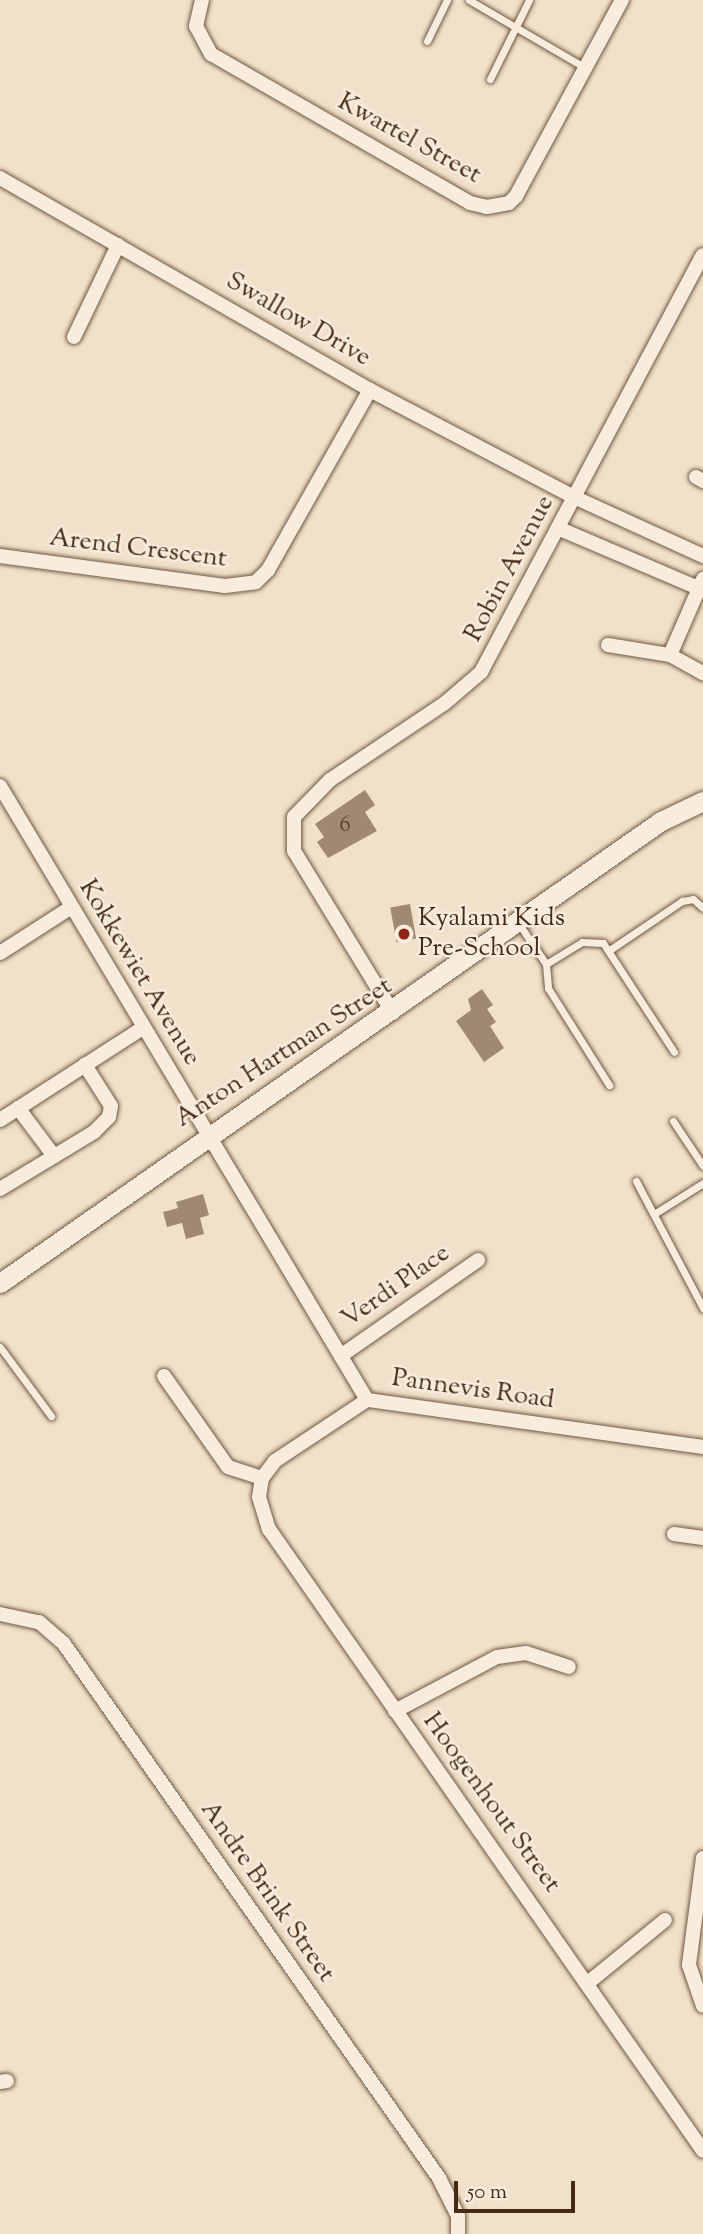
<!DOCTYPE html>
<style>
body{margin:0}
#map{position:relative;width:703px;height:2234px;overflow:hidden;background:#f2e1ca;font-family:"Sorts Mill Goudy",serif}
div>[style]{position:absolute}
.building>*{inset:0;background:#9f8972;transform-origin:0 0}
.roads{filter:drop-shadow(0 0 2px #715841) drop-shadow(0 0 2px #715841)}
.lane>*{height:7px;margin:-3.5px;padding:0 3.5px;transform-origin:3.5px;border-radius:3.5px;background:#f7ecdd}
.street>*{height:14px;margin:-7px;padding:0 7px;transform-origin:7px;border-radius:7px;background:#f7ecdd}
.secondary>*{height:19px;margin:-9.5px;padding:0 9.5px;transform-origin:9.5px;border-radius:9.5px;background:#f7ecdd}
.dots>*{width:19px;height:19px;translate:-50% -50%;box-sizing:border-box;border:4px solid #f7ecdd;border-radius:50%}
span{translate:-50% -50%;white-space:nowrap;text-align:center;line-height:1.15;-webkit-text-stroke:5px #f7ecdd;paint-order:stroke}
.number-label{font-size:23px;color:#5c422b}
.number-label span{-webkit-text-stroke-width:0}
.street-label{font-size:26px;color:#462a13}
.poi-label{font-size:26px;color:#462a13}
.left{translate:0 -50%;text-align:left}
.scale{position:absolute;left:454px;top:2181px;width:121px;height:32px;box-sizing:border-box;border:4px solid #462a13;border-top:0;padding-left:9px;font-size:21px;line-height:24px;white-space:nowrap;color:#462a13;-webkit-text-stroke:5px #f7ecdd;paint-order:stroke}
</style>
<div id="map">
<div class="building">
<i style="clip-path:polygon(365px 790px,375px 805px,365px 812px,377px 831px,328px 858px,317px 842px,324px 837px,315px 824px)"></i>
<i style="left:410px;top:904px;width:35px;height:20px;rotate:80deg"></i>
<i style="clip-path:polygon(482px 989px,493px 1005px,487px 1009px,496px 1022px,490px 1026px,504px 1048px,484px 1062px,456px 1021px,471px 1010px,468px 999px)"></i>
<i style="clip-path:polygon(203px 1194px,209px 1215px,200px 1218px,204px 1234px,186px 1239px,182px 1223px,167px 1227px,163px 1212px,178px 1208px,176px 1202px)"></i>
</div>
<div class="roads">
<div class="lane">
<i style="left:469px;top:0;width:135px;rotate:30.2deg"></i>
<i style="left:427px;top:41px;width:46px;rotate:-64deg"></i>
<i style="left:490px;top:79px;width:88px;rotate:-63.7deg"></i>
<i style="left:519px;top:924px;width:48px;rotate:56deg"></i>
<i style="left:546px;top:964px;width:24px;rotate:85deg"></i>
<i style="left:548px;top:988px;width:115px;rotate:57.8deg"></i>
<i style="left:611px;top:949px;width:86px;rotate:-34.1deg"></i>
<i style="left:682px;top:901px;width:11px;rotate:-10deg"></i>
<i style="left:693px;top:899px;width:13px;rotate:42deg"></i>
<i style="left:546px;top:964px;width:42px;rotate:-31.4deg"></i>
<i style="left:582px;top:942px;width:21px;rotate:3deg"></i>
<i style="left:603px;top:943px;width:130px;rotate:56.9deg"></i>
<i style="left:673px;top:1121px;width:54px;rotate:56.3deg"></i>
<i style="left:636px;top:1181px;width:144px;rotate:62.2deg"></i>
<i style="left:654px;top:1214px;width:58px;rotate:-32.3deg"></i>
<i style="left:0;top:1347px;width:86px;rotate:53.5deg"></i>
</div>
<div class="street">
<i style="left:202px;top:0;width:27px;rotate:103deg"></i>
<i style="left:196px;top:26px;width:32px;rotate:62deg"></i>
<i style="left:211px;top:54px;width:299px;rotate:29.9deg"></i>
<i style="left:470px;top:203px;width:17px;rotate:13deg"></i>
<i style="left:487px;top:207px;width:22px;rotate:-10deg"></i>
<i style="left:509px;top:203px;width:10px;rotate:-45deg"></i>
<i style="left:516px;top:196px;width:223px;rotate:-61.6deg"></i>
<i style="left:0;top:178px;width:426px;rotate:29.8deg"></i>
<i style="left:370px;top:390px;width:233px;rotate:27.7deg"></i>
<i style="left:576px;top:498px;width:140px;rotate:24.5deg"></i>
<i style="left:74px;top:337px;width:102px;rotate:-64.4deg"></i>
<i style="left:696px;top:477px;width:8px;rotate:30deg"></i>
<i style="left:560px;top:529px;width:150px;rotate:23.1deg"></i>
<i style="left:0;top:556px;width:227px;rotate:7.6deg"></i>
<i style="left:225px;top:586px;width:31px;rotate:-7deg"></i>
<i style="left:256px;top:582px;width:17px;rotate:-45deg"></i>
<i style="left:268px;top:570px;width:207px;rotate:-60.5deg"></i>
<i style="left:608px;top:645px;width:63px;rotate:9.2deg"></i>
<i style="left:670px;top:655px;width:38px;rotate:29deg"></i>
<i style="left:670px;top:655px;width:83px;rotate:-66.5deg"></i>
<i style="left:0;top:786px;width:715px;rotate:59.13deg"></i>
<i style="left:0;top:953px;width:83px;rotate:-32.7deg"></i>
<i style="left:393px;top:1013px;width:190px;rotate:-121.4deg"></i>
<i style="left:294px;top:851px;width:34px;rotate:-90deg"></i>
<i style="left:294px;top:817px;width:52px;rotate:-45.8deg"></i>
<i style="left:330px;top:780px;width:138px;rotate:-33.8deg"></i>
<i style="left:445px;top:703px;width:48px;rotate:-40.7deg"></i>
<i style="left:481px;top:672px;width:472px;rotate:-62deg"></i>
<i style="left:18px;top:1108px;width:60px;rotate:53.1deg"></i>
<i style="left:0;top:1120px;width:170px;rotate:-32.8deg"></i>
<i style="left:0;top:1189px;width:110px;rotate:-31.2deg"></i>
<i style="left:94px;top:1132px;width:21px;rotate:-45deg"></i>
<i style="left:109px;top:1117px;width:11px;rotate:-80deg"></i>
<i style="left:111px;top:1106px;width:49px;rotate:-122.4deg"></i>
<i style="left:342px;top:1355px;width:166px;rotate:-34.9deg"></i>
<i style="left:164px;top:1376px;width:111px;rotate:54.9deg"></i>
<i style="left:228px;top:1467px;width:36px;rotate:18deg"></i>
<i style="left:703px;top:1447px;width:339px;rotate:-172deg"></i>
<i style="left:367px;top:1400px;width:110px;rotate:146.5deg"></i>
<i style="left:275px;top:1461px;width:21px;rotate:127deg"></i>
<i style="left:262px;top:1478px;width:19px;rotate:99deg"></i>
<i style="left:259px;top:1497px;width:34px;rotate:73deg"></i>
<i style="left:269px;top:1529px;width:758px;rotate:55.09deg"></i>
<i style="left:674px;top:1534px;width:29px;rotate:8deg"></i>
<i style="left:0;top:1614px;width:40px;rotate:12deg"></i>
<i style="left:39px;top:1622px;width:33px;rotate:41deg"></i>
<i style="left:64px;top:1644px;width:653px;rotate:54.92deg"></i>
<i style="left:439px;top:2178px;width:42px;rotate:63.4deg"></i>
<i style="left:458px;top:2216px;width:18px;rotate:90deg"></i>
<i style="left:395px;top:1711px;width:115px;rotate:-27.9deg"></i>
<i style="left:497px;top:1657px;width:29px;rotate:-8deg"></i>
<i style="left:526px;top:1653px;width:45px;rotate:18deg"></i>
<i style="left:703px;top:1858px;width:108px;rotate:97.5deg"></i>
<i style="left:689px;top:1965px;width:43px;rotate:71.1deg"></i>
<i style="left:589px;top:1982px;width:98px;rotate:-39.2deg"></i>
<i style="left:0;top:2082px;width:7px;rotate:-8deg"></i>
</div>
<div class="secondary">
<i style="left:0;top:1283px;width:806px;rotate:-34.95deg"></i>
<i style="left:661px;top:821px;width:47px;rotate:-25.5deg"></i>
</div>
</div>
<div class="dots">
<i style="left:404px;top:934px;background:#8f2418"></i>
</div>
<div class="number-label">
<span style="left:345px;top:826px">6</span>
</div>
<div class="street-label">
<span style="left:409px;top:139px;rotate:29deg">Kwartel Street</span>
<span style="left:298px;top:320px;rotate:30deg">Swallow Drive</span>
<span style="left:138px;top:549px;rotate:7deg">Arend Crescent</span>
<span style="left:510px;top:569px;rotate:-62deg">Robin Avenue</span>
<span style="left:139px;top:973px;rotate:59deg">Kokkewiet Avenue</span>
<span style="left:284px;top:1053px;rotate:-33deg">Anton Hartman Street</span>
<span style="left:396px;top:1287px;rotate:-35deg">Verdi Place</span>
<span style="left:473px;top:1390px;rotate:8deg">Pannevis Road</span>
<span style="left:491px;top:1803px;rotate:54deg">Hoogenhout Street</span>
<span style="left:267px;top:1892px;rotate:55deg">Andre Brink Street</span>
</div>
<div class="poi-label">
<span class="left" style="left:418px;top:934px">Kyalami Kids<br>Pre-School</span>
</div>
<div class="scale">50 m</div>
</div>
